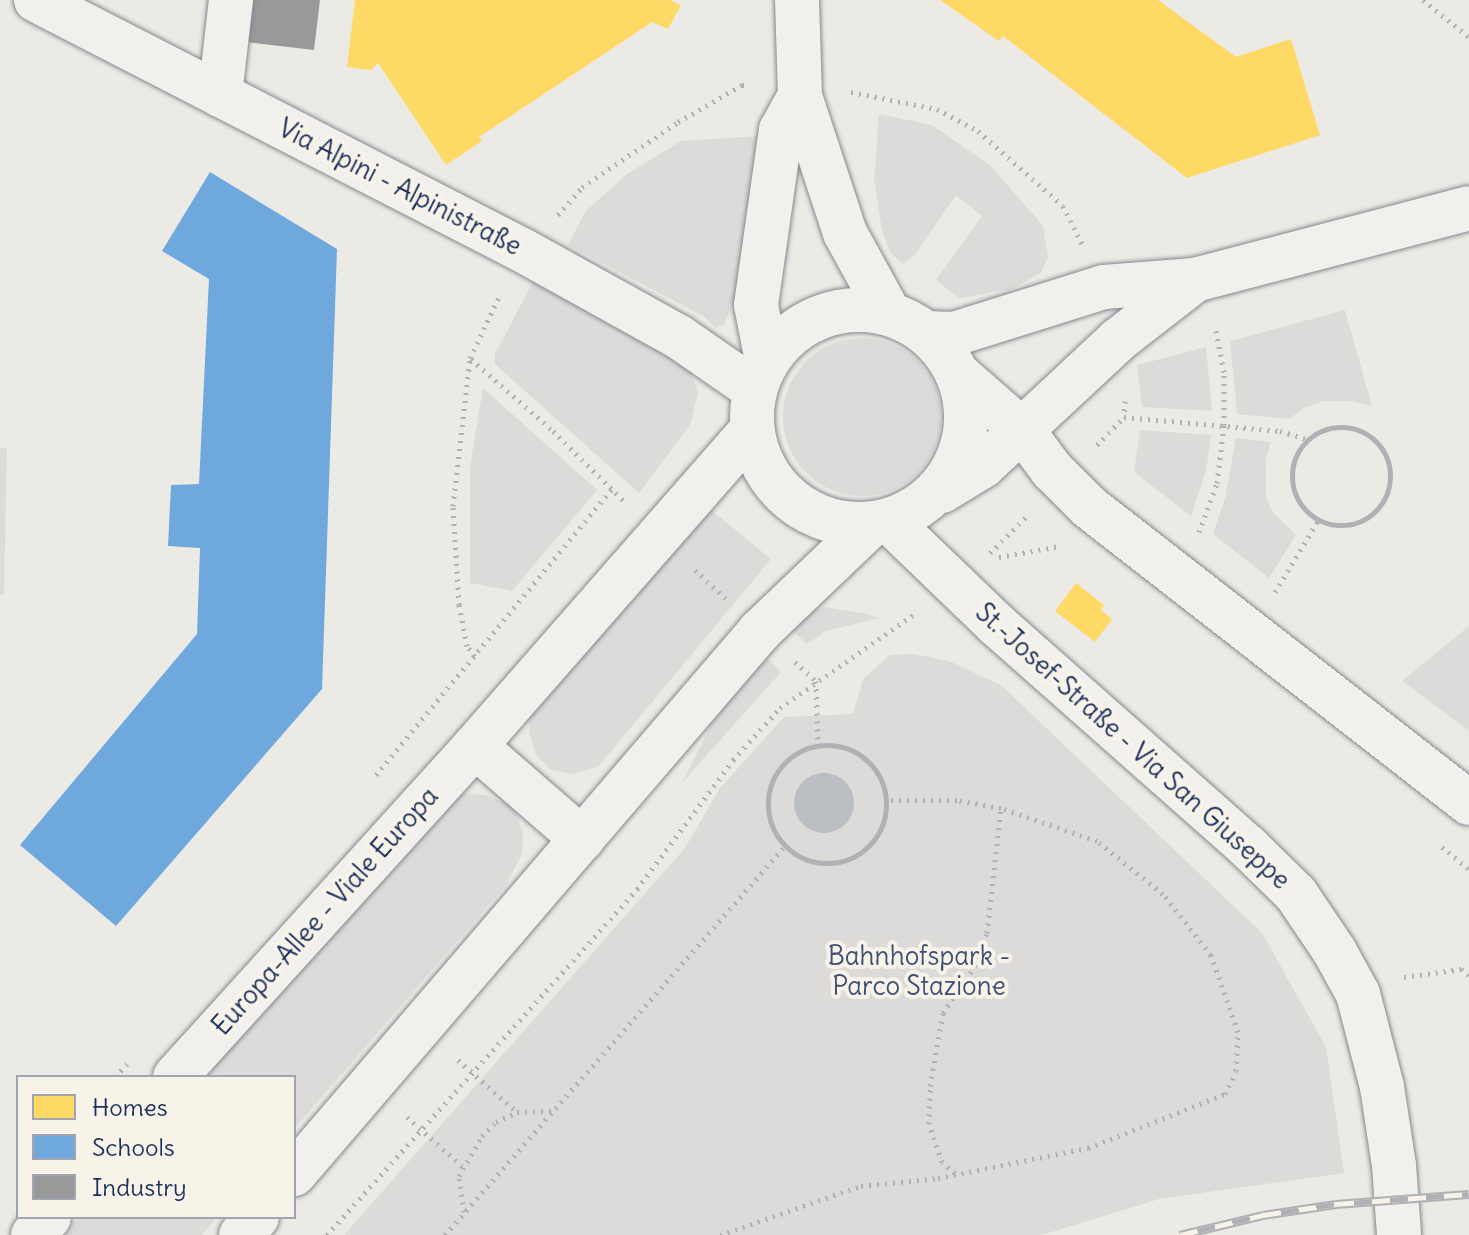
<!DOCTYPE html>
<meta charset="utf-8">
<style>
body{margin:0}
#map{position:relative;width:1469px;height:1235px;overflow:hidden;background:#ebeae5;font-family:Delius,sans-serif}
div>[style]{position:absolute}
.green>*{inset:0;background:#dcdbd9}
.round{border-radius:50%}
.water>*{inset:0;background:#bbbec3}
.homes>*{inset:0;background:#ffd966}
.schools>*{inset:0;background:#6fa8dc}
.industry>*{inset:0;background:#999}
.path>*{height:5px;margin-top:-2.5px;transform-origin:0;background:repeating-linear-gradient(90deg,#b0b1b4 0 2px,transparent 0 8px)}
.path>.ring{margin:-2.5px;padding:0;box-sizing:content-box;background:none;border:5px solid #b0b1b4;border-radius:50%}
.roads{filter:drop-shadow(0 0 2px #85888f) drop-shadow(0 0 2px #85888f)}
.minor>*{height:44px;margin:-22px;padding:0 22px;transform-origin:22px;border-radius:22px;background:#f1f0ec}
.minor>.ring{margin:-22px;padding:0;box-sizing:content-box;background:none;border:44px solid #f1f0ec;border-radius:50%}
.rail>*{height:9px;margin-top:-4.5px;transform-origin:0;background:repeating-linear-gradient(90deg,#f7f3e8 0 18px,#b0b1b4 0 36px);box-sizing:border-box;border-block:2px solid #b0b1b4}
span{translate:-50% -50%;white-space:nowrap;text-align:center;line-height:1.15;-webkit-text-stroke:8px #f7f3e8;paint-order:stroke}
.street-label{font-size:26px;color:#1b2f5e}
.park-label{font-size:26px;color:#3f4f75}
.legend{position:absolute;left:16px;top:1075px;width:280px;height:144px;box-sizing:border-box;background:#f7f3e8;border:2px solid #9fa5b1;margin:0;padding:10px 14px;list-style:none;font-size:24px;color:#1b2f5e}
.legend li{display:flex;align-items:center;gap:16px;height:40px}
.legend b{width:40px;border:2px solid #9fa5b1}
</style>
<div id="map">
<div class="green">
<i style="clip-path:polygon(879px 114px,932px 125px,991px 166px,1043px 226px,1048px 257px,1041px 273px,1012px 289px,959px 298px,936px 280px,982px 216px,956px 195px,914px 256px,903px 264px,890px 253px,882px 230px,874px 180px)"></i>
<i style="clip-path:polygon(762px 136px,739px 289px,724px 325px,716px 328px,703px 316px,568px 245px,585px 212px,627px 174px,681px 141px)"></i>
<i style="clip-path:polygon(535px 278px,688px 367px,698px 392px,690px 425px,639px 493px,495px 364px,495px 354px)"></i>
<i style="clip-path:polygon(1345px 310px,1372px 406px,1351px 401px,1323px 401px,1304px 408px,1289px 419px,1237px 414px,1230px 341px)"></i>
<i class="round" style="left:783px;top:338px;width:158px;height:158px"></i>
<i style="clip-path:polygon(1206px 347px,1212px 411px,1142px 407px,1137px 365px)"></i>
<i style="clip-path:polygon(483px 388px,597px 490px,512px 591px,470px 583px,470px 467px)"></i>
<i style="clip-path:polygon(1140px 430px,1211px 435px,1206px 471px,1191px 516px,1134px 472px)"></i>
<i style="clip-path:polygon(1236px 438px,1271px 442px,1266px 458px,1266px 497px,1272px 511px,1296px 535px,1269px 578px,1213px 534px,1225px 498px)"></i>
<i style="clip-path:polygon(0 448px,7px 448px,4px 595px,0 595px)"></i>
<i style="clip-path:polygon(711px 510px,771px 559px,598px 767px,571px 774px,551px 770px,536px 755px,529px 732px,529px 710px)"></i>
<i style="clip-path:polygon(825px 607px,867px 614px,880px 618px,826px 631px,807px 644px,788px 627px,803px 612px)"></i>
<i style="clip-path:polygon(1469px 626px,1469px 731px,1402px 681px)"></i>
<i style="clip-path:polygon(763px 654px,781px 672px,682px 783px,718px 711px)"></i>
<i style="clip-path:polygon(914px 654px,949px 661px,1002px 686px,1262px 933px,1326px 1047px,1344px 1173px,1159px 1199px,1042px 1235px,344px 1235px,685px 848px,720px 788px,784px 717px,853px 714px,863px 679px,890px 655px)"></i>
<i style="clip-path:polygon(464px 794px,485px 795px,507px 804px,516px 813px,523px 833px,522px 853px,507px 884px,294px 1129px,294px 1077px,202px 1077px,445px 800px)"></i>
<i style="clip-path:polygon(79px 1217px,217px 1217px,202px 1235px,63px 1235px)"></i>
</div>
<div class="water">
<i class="round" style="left:794px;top:773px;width:60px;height:60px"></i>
</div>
<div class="homes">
<i style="clip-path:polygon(355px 0,670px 0,681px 5px,668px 29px,652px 22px,479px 137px,482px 141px,446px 165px,378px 63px,371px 70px,347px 67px)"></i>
<i style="clip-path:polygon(940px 0,1158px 0,1236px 57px,1291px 39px,1320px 135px,1187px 178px,1003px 36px,999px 41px)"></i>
<i style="clip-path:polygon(1076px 583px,1104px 605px,1101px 610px,1112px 619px,1095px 642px,1055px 611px)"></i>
</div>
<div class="schools">
<i style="clip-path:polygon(210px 172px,337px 249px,322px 689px,116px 926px,20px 845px,197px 634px,200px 548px,168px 546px,171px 485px,199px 484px,209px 279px,162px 251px)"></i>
</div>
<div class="industry">
<i style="clip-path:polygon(242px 0,320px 0,314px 50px,237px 41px)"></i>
</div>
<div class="path">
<i style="left:1423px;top:0;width:59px;rotate:38.8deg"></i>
<i style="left:851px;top:92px;width:88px;rotate:11.2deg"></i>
<i style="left:937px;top:109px;width:47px;rotate:28.2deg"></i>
<i style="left:978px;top:131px;width:113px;rotate:41.4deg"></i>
<i style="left:1063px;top:206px;width:42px;rotate:63.4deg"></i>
<i style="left:558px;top:215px;width:37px;rotate:-49deg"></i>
<i style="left:582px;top:187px;width:116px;rotate:-34.1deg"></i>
<i style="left:678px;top:122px;width:74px;rotate:-30deg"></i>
<i style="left:742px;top:85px;width:7px"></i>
<i style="left:471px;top:359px;width:109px;rotate:41.3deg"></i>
<i style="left:553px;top:431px;width:101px;rotate:44.6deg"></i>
<i style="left:1125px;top:401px;width:16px;rotate:94deg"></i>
<i style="left:1124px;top:417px;width:157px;rotate:5.1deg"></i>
<i style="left:1280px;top:431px;width:28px;rotate:17deg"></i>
<i class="ring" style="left:1292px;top:427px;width:93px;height:93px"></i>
<i style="left:1097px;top:445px;width:39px;rotate:-46deg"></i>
<i style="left:1199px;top:532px;width:52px;rotate:-69.8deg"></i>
<i style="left:1217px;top:483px;width:58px;rotate:-83.1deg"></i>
<i style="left:1224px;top:425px;width:53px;rotate:-90deg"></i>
<i style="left:1224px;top:372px;width:47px;rotate:-101.1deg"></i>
<i style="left:990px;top:553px;width:54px;rotate:-45deg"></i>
<i style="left:999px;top:557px;width:62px;rotate:-10.2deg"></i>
<i style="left:695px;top:570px;width:42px;rotate:43.1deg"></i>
<i style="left:1275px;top:592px;width:83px;rotate:-58.8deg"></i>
<i style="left:475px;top:656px;width:13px;rotate:-129deg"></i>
<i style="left:467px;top:646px;width:42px;rotate:-101deg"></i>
<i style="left:459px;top:605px;width:99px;rotate:-93.5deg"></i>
<i style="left:453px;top:506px;width:149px;rotate:-83.4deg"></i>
<i style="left:470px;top:358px;width:72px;rotate:-64.5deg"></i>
<i style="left:795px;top:662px;width:28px;rotate:42deg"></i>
<i style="left:816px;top:681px;width:64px;rotate:88.2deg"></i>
<i class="ring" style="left:768px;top:745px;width:113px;height:113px"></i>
<i style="left:376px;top:775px;width:371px;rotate:-50.5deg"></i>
<i style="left:1442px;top:847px;width:35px;rotate:39deg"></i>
<i style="left:1404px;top:977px;width:58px;rotate:-8deg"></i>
<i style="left:1461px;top:969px;width:11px;rotate:41deg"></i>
<i style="left:458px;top:1060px;width:79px;rotate:41.4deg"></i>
<i style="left:115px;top:1077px;width:18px;rotate:-47deg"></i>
<i style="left:407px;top:1117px;width:75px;rotate:41.8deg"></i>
<i style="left:955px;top:1173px;width:17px;rotate:-140deg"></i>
<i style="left:942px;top:1162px;width:40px;rotate:-108.9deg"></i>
<i style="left:929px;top:1124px;width:38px;rotate:-88deg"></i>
<i style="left:930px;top:1086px;width:74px;rotate:-79.9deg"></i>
<i style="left:943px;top:1013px;width:57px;rotate:-55.8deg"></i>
<i style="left:975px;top:966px;width:35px;rotate:-70deg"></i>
<i style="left:987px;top:933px;width:126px;rotate:-83.6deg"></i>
<i style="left:464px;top:1212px;width:36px;rotate:-98deg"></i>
<i style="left:459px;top:1176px;width:46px;rotate:-60.1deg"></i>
<i style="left:482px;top:1136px;width:20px;rotate:-45deg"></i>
<i style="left:496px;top:1122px;width:23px;rotate:-25deg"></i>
<i style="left:517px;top:1112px;width:36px;rotate:-2deg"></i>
<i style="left:327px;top:1235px;width:465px;rotate:-48.1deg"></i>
<i style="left:637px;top:889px;width:161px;rotate:-53.3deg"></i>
<i style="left:733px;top:760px;width:70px;rotate:-47.9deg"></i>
<i style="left:780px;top:708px;width:164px;rotate:-35deg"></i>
<i style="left:445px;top:1235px;width:517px;rotate:-48.85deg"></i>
<i style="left:720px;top:1235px;width:149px;rotate:-19.2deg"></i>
<i style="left:861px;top:1186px;width:77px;rotate:-5.9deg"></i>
<i style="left:938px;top:1178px;width:153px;rotate:-11.3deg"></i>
<i style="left:1088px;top:1148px;width:147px;rotate:-21.5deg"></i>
<i style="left:1225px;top:1094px;width:25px;rotate:-64deg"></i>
<i style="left:1236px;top:1071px;width:39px;rotate:-87deg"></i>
<i style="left:1238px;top:1032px;width:82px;rotate:-109.3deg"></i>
<i style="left:1211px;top:955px;width:78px;rotate:-128.2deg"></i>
<i style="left:1163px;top:894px;width:85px;rotate:-141.2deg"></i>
<i style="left:1097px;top:841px;width:102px;rotate:-161deg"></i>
<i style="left:1001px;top:808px;width:45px;rotate:-169.7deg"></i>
<i style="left:957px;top:800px;width:72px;rotate:180deg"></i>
</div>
<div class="roads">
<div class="minor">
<i style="left:36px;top:0;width:547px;rotate:27.22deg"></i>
<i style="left:522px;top:250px;width:179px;rotate:29deg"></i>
<i style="left:679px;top:337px;width:91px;rotate:34.7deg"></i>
<i style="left:797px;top:0;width:96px;rotate:88.2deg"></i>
<i style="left:800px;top:96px;width:144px;rotate:71.8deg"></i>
<i style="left:845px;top:233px;width:91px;rotate:61.2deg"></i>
<i style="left:220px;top:95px;width:96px;rotate:-83.4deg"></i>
<i class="ring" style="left:752px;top:310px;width:170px;height:170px"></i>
<i style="left:928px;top:333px;width:26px;rotate:2deg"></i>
<i style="left:954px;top:334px;width:157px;rotate:-17.4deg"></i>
<i style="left:1104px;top:287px;width:91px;rotate:-4.4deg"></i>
<i style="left:1195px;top:280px;width:283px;rotate:-14.7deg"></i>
<i style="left:767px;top:361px;width:57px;rotate:-101.1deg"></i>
<i style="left:756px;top:305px;width:177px;rotate:-81.9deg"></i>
<i style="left:781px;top:130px;width:39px;rotate:-61deg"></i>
<i style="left:959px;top:375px;width:85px;rotate:41.2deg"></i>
<i style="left:1023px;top:431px;width:49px;rotate:53.4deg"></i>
<i style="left:1052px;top:470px;width:52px;rotate:45deg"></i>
<i style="left:1089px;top:507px;width:482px;rotate:37.9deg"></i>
<i style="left:942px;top:491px;width:48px;rotate:-31.4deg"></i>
<i style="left:983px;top:466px;width:185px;rotate:-43deg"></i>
<i style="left:1118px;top:340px;width:98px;rotate:-37.9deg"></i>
<i style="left:889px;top:521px;width:149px;rotate:43.9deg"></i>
<i style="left:996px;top:624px;width:337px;rotate:41.5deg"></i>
<i style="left:1248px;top:847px;width:67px;rotate:44.4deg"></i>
<i style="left:1296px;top:894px;width:70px;rotate:56.1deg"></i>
<i style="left:1335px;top:952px;width:48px;rotate:61.3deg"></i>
<i style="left:1358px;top:994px;width:96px;rotate:75.5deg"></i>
<i style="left:1382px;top:1087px;width:79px;rotate:81.3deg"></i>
<i style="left:1394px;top:1165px;width:70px;rotate:85.9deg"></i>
<i style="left:475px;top:746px;width:142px;rotate:41deg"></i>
<i style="left:175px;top:1077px;width:447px;rotate:-47.8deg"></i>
<i style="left:475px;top:746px;width:420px;rotate:-48.8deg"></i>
<i style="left:294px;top:1174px;width:716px;rotate:-49.36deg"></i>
<i style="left:760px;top:631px;width:153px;rotate:-43.7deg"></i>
<i style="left:33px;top:1235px;width:24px;rotate:-48deg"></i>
<i style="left:241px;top:1235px;width:24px;rotate:-48deg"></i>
</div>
</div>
<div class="rail">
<i style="left:1180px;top:1235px;width:85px;rotate:-13.5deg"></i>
<i style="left:1263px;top:1215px;width:74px;rotate:-8.6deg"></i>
<i style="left:1336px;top:1204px;width:133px;rotate:-4.3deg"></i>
</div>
<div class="street-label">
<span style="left:400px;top:187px;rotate:27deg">Via Alpini - Alpinistraße</span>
<span style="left:1133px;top:746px;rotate:42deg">St.-Josef-Straße - Via San Giuseppe</span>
<span style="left:325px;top:911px;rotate:-48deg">Europa-Allee - Viale Europa</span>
</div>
<div class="park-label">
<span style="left:919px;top:971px">Bahnhofspark -<br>Parco Stazione</span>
</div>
<ul class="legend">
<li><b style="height:22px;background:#ffd966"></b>Homes</li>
<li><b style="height:22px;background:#6fa8dc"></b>Schools</li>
<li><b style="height:22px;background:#999"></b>Industry</li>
</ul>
</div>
